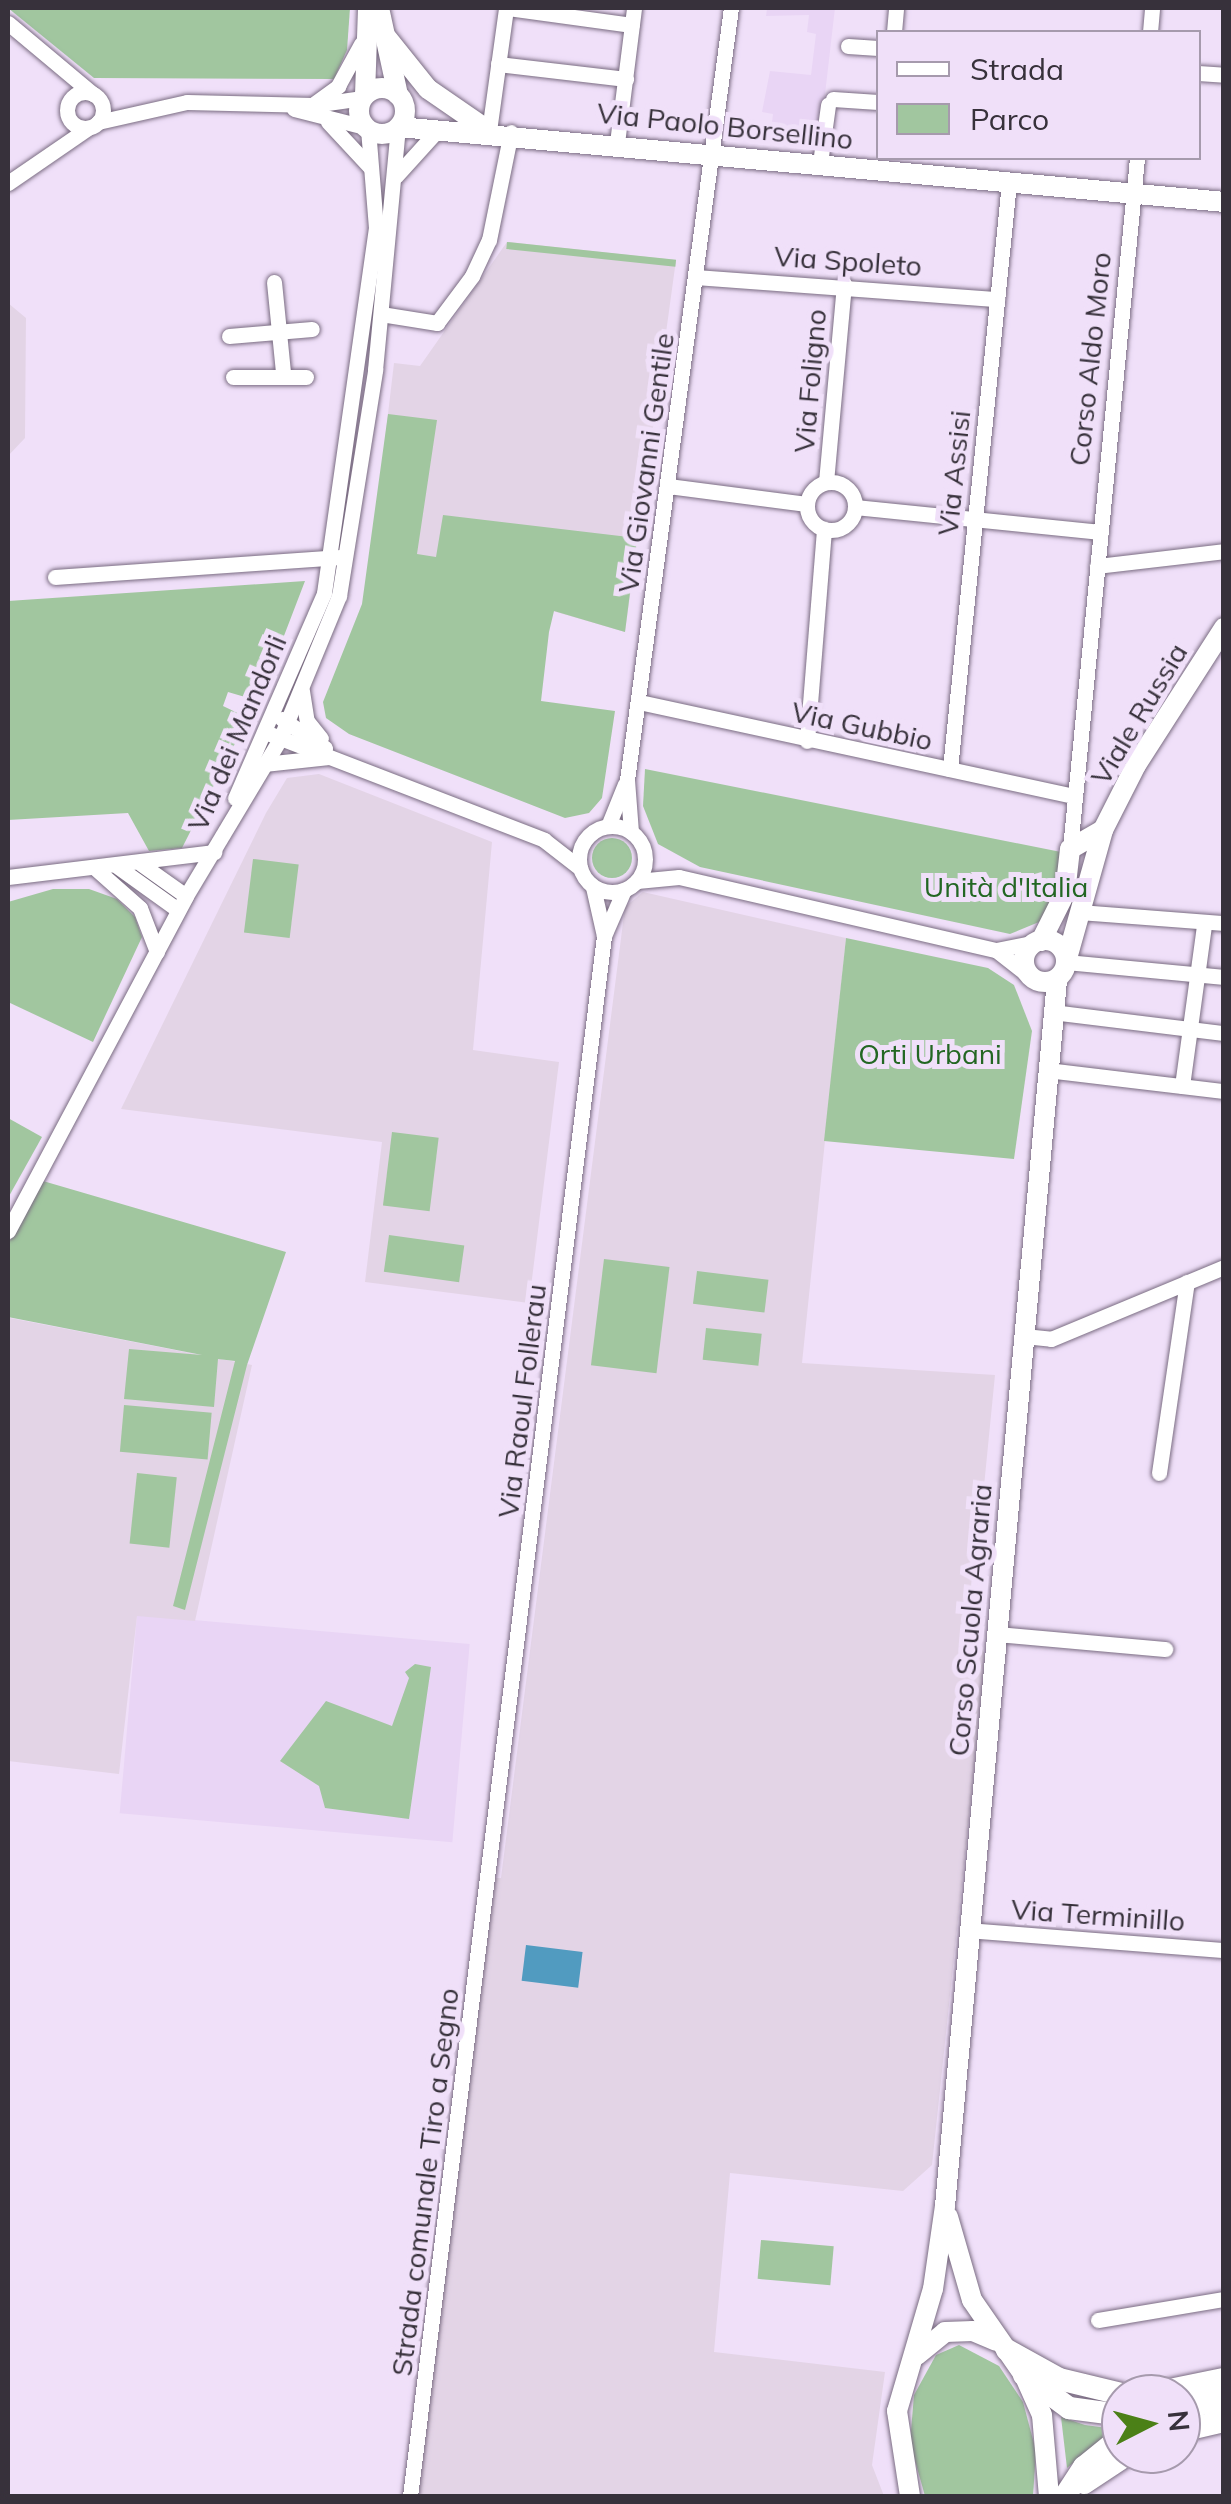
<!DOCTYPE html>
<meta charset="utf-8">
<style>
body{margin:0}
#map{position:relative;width:1231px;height:2504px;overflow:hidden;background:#f0e0f9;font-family:Mulish,sans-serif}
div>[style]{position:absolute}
.built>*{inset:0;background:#e9d5f5;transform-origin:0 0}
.education>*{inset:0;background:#e3d4e6}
.green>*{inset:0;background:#a1c69f;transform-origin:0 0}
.round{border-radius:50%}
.water>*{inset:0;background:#519bc0;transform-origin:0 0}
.roads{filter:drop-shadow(0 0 2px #7a6c82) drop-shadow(0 0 2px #7a6c82)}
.minor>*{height:15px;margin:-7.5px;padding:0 7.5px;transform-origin:7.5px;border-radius:7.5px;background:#fff}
.minor>.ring{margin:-7.5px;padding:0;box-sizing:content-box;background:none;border:15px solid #fff;border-radius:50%}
.major>*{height:20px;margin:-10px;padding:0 10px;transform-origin:10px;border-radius:10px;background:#fff}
.major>.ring{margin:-10px;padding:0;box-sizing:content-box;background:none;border:20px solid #fff;border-radius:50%}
.highway>*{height:22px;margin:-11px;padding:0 11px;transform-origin:11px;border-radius:11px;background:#fff}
span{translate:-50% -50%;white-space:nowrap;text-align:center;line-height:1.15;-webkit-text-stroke:10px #f0e0f9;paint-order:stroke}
.street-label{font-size:28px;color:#37313b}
.park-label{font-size:28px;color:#236723}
.frame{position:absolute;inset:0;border:10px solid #37313b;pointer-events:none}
.legend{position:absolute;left:876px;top:30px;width:325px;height:130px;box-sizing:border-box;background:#f0e0f9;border:2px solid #a69aad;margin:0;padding:12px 18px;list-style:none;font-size:30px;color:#37313b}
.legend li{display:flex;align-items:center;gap:20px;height:50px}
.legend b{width:50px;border:2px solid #a69aad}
.north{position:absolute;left:1101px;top:2374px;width:100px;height:100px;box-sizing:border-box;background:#f0e0f9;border:2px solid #a69aad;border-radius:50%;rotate:84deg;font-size:28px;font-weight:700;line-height:40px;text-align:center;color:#37313b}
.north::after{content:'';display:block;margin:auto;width:35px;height:45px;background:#4b8017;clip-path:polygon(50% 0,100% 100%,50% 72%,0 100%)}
</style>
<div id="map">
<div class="built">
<i style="clip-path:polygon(751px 8px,835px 8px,819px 146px,770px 140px,773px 114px,762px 112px,770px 71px,811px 75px,816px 34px,807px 32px,809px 15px,766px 16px,767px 9px)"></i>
<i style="left:137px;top:1615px;width:334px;height:199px;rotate:5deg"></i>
</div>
<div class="education">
<i style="clip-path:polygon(507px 242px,676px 260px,625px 632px,371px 558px,394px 363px,420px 366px)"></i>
<i style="clip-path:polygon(8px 303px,26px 318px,25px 438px,8px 456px)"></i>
<i style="clip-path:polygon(319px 774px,492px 842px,473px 1050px,559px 1062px,529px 1303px,365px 1282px,382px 1142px,121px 1109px,266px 813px,287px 778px)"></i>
<i style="clip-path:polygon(643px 892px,846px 938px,802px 1363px,995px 1375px,970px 1628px,986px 1656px,932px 2165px,903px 2191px,730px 2173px,714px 2352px,885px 2372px,872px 2465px,884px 2496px,416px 2496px,491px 1878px,501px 1878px,625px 907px)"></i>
<i style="clip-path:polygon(10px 1318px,252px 1365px,195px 1621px,137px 1616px,119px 1774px,8px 1761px)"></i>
</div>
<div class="green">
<i style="clip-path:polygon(8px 8px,350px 8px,347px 50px,334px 79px,94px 78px)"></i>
<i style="left:507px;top:242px;width:170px;height:7px;rotate:6deg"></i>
<i style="clip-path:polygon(388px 414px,437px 420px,417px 554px,436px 557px,443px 515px,637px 538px,625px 632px,554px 611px,549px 632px,541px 701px,615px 711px,602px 798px,589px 813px,565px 818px,349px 734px,326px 718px,323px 702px,362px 604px)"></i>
<i style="clip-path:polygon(305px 581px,259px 701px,228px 692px,223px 706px,248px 718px,182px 848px,149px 851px,128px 813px,8px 820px,8px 601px)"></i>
<i style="clip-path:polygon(645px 769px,1061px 852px,1053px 899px,1039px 922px,1010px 934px,700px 867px,658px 844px,643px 806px)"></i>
<i class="round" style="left:592px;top:838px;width:40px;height:40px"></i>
<i style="left:253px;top:859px;width:46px;height:74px;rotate:7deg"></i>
<i style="clip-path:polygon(53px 889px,89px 889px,117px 899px,135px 917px,142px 937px,93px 1042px,8px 1002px,8px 902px)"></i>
<i style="clip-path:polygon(846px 938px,988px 968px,1014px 985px,1032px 1031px,1014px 1159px,824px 1141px)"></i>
<i style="clip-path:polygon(8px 1118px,42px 1137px,8px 1198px)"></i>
<i style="left:392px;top:1132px;width:47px;height:74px;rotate:7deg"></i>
<i style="clip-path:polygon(43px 1181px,286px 1252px,247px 1365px,185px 1610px,173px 1606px,235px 1361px,218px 1359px,214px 1407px,124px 1399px,129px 1349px,202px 1355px,8px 1317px,8px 1244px)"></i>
<i style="left:389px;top:1235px;width:76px;height:37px;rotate:8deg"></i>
<i style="left:604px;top:1259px;width:66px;height:107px;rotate:7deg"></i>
<i style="left:697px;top:1271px;width:72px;height:33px;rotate:7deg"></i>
<i style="left:706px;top:1328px;width:56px;height:32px;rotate:6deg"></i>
<i style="left:124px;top:1405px;width:88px;height:47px;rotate:5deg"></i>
<i style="left:137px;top:1473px;width:40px;height:71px;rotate:6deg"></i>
<i style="clip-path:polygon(415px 1664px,431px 1667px,409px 1819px,325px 1808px,319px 1786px,280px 1761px,326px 1701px,392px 1726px,409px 1678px,405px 1672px)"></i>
<i style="left:761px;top:2240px;width:73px;height:39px;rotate:5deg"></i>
<i style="clip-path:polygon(959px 2345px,999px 2366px,1023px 2402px,1036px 2451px,1033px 2496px,925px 2496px,910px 2443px,914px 2395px,936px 2355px)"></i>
<i style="clip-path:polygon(1061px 2417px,1085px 2425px,1115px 2429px,1067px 2468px)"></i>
</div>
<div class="water">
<i style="left:526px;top:1945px;width:57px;height:36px;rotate:7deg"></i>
</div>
<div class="roads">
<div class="minor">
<i style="left:508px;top:8px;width:125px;rotate:7.8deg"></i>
<i style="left:8px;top:23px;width:111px;rotate:39.9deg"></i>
<i style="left:894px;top:32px;width:24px;rotate:-85deg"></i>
<i style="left:1150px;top:32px;width:24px;rotate:-85deg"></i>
<i style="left:848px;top:46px;width:30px;rotate:4deg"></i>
<i style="left:498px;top:64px;width:129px;rotate:6.7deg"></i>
<i style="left:1198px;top:73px;width:26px;rotate:4deg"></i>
<i class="ring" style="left:67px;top:92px;width:21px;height:21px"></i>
<i style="left:833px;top:99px;width:45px;rotate:3.8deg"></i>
<i style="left:315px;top:103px;width:29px;rotate:-36deg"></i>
<i style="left:338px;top:86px;width:48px;rotate:-61.3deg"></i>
<i style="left:294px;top:109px;width:73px;rotate:14.2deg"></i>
<i style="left:98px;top:122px;width:91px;rotate:-12.7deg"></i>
<i style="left:187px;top:102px;width:126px;rotate:1.4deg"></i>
<i style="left:313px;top:105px;width:50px;rotate:-8deg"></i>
<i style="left:328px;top:122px;width:62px;rotate:47deg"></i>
<i style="left:489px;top:131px;width:124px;rotate:-82.1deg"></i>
<i style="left:617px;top:143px;width:136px;rotate:-82.8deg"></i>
<i style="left:820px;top:163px;width:59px;rotate:-82.1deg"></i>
<i style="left:396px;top:176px;width:58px;rotate:-47.8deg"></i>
<i style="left:8px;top:183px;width:97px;rotate:-34.5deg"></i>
<i style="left:696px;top:277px;width:302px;rotate:4.2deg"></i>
<i style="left:274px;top:282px;width:90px;rotate:84.3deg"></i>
<i style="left:381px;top:314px;width:57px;rotate:9.1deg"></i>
<i style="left:437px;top:323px;width:59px;rotate:-53.3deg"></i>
<i style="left:472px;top:276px;width:40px;rotate:-65deg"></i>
<i style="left:489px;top:240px;width:110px;rotate:-78.5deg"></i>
<i style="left:229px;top:336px;width:83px;rotate:-4.8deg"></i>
<i style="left:233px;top:377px;width:73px"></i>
<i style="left:826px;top:482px;width:199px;rotate:-84.8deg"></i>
<i class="ring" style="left:807px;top:482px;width:33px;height:33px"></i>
<i style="left:668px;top:486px;width:140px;rotate:7.4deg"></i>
<i style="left:855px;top:507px;width:247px;rotate:5.8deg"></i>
<i style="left:1097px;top:566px;width:128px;rotate:-6.7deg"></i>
<i style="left:55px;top:577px;width:286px;rotate:-4deg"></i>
<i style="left:302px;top:691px;width:30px;rotate:81deg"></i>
<i style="left:307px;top:721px;width:22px;rotate:51deg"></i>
<i style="left:639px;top:702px;width:446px;rotate:12.2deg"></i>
<i style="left:282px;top:719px;width:52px;rotate:34deg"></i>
<i style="left:270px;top:734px;width:294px;rotate:21.1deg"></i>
<i style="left:544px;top:840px;width:46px;rotate:37.9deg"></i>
<i style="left:807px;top:741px;width:213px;rotate:-85.4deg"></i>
<i style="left:264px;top:764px;width:65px;rotate:-6.1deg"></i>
<i style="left:950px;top:769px;width:590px;rotate:-84.26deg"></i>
<i style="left:235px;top:798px;width:223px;rotate:-66.5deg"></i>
<i style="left:324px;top:593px;width:369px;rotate:-81.9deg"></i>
<i style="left:376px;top:228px;width:99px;rotate:-94.6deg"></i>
<i class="ring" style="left:579px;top:826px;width:51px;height:51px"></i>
<i style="left:608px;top:826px;width:45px;rotate:-68deg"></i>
<i style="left:631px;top:832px;width:52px;rotate:-94.4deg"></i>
<i style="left:627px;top:780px;width:779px;rotate:-82.33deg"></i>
<i style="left:1070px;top:849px;width:694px;rotate:-84.46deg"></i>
<i style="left:141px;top:864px;width:55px;rotate:35.4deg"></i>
<i style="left:118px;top:867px;width:74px;rotate:35.6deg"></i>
<i style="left:96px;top:869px;width:59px;rotate:41.6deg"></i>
<i style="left:140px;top:908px;width:47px;rotate:68.9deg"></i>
<i style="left:8px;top:877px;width:208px;rotate:-6.9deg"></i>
<i style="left:637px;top:881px;width:42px;rotate:-5.4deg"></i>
<i style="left:679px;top:877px;width:325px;rotate:13deg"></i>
<i style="left:996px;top:950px;width:46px;rotate:-11.3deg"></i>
<i style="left:593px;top:887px;width:50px;rotate:77.3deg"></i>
<i style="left:1080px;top:912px;width:144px;rotate:4.4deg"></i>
<i style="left:996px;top:950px;width:47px;rotate:38.1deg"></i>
<i style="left:1066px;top:962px;width:159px;rotate:5.4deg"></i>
<i style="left:1052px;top:1012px;width:173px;rotate:7deg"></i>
<i style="left:1047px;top:1070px;width:178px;rotate:6.8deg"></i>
<i style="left:1182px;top:1086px;width:162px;rotate:-82.2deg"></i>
<i style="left:8px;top:1231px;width:379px;rotate:-62deg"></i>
<i style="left:186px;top:896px;width:183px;rotate:-59.1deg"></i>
<i style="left:280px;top:739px;width:155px;rotate:-67.6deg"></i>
<i style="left:339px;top:596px;width:229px;rotate:-80.9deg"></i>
<i style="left:375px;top:370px;width:243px;rotate:-84.6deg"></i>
<i style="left:1024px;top:1336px;width:27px;rotate:6deg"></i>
<i style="left:1051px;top:1339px;width:187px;rotate:-22.6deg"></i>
<i style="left:1159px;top:1473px;width:193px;rotate:-81.7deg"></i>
<i style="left:996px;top:1634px;width:170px;rotate:5.1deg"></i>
<i style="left:968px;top:1930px;width:257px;rotate:4.5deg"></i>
<i style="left:1098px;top:2320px;width:128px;rotate:-9.5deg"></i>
<i style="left:410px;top:2496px;width:1572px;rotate:-82.91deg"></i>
<i style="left:604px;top:936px;width:50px;rotate:-66.5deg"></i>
</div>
<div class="major">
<i style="left:379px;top:8px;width:89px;rotate:77.7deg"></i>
<i style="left:387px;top:38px;width:65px;rotate:51.2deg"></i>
<i style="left:428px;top:89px;width:74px;rotate:34.5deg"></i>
<i class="ring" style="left:359px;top:88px;width:26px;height:26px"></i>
<i style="left:365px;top:95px;width:87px;rotate:-88deg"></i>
<i style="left:399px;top:127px;width:828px;rotate:5.19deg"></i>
<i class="ring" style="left:1024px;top:940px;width:22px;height:22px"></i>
<i style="left:1041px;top:941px;width:54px;rotate:-63.4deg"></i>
<i style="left:1065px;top:893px;width:44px;rotate:-83.5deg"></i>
<i style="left:1070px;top:849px;width:38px;rotate:-30deg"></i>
<i style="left:1066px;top:962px;width:137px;rotate:-74.3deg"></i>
<i style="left:1103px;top:830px;width:73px;rotate:-63.1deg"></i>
<i style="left:1136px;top:765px;width:163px;rotate:-57.3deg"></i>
<i style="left:948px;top:2217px;width:86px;rotate:73.9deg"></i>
<i style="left:972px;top:2300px;width:91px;rotate:55.3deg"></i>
<i style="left:1024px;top:2375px;width:44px;rotate:65.8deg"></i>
<i style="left:1042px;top:2415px;width:81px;rotate:85.1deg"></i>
<i style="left:917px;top:2355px;width:36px;rotate:-39deg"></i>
<i style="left:945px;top:2332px;width:28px;rotate:-2deg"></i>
<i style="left:973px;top:2331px;width:25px;rotate:23deg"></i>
<i style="left:910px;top:2496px;width:86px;rotate:-98.7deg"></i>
<i style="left:897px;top:2411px;width:127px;rotate:-73.6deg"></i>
<i style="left:933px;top:2289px;width:84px;rotate:-81.8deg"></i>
<i style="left:945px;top:2206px;width:1232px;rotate:-84.78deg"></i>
</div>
<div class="highway">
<i style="left:1007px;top:2350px;width:60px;rotate:29.1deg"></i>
<i style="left:1059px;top:2379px;width:64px;rotate:13.6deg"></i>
<i style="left:1024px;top:2375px;width:56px;rotate:36.3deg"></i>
<i style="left:1069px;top:2408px;width:52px;rotate:7.7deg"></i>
<i style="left:1150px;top:2394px;width:76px;rotate:-11.5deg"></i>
<i style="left:1181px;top:2408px;width:44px;rotate:-10.5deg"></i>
<i style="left:1181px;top:2431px;width:44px;rotate:-13.1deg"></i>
<i style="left:1084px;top:2483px;width:53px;rotate:-33.4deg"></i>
<i style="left:1065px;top:2496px;width:35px;rotate:-57deg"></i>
<i style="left:1084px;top:2467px;width:48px;rotate:-39deg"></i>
</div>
</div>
<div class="street-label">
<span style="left:725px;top:126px;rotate:6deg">Via Paolo Borsellino</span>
<span style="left:848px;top:261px;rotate:4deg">Via Spoleto</span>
<span style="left:1090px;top:359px;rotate:-84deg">Corso Aldo Moro</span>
<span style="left:810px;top:381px;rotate:-85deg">Via Foligno</span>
<span style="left:646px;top:463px;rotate:-82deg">Via Giovanni Gentile</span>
<span style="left:954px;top:473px;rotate:-84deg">Via Assisi</span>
<span style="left:1139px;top:714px;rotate:-59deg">Viale Russia</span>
<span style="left:862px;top:726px;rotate:12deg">Via Gubbio</span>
<span style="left:237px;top:733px;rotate:-67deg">Via dei Mandorli</span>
<span style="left:522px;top:1401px;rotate:-83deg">Via Raoul Follerau</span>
<span style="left:970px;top:1620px;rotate:-85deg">Corso Scuola Agraria</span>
<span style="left:1098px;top:1915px;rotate:4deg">Via Terminillo</span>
<span style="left:425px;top:2182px;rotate:-83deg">Strada comunale Tiro a Segno</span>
</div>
<div class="park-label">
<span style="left:1006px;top:887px">Unità d'Italia</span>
<span style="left:930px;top:1054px">Orti Urbani</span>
</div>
<div class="frame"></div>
<ul class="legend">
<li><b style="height:12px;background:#fff"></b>Strada</li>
<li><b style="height:28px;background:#a1c69f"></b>Parco</li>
</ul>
<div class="north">N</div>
</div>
